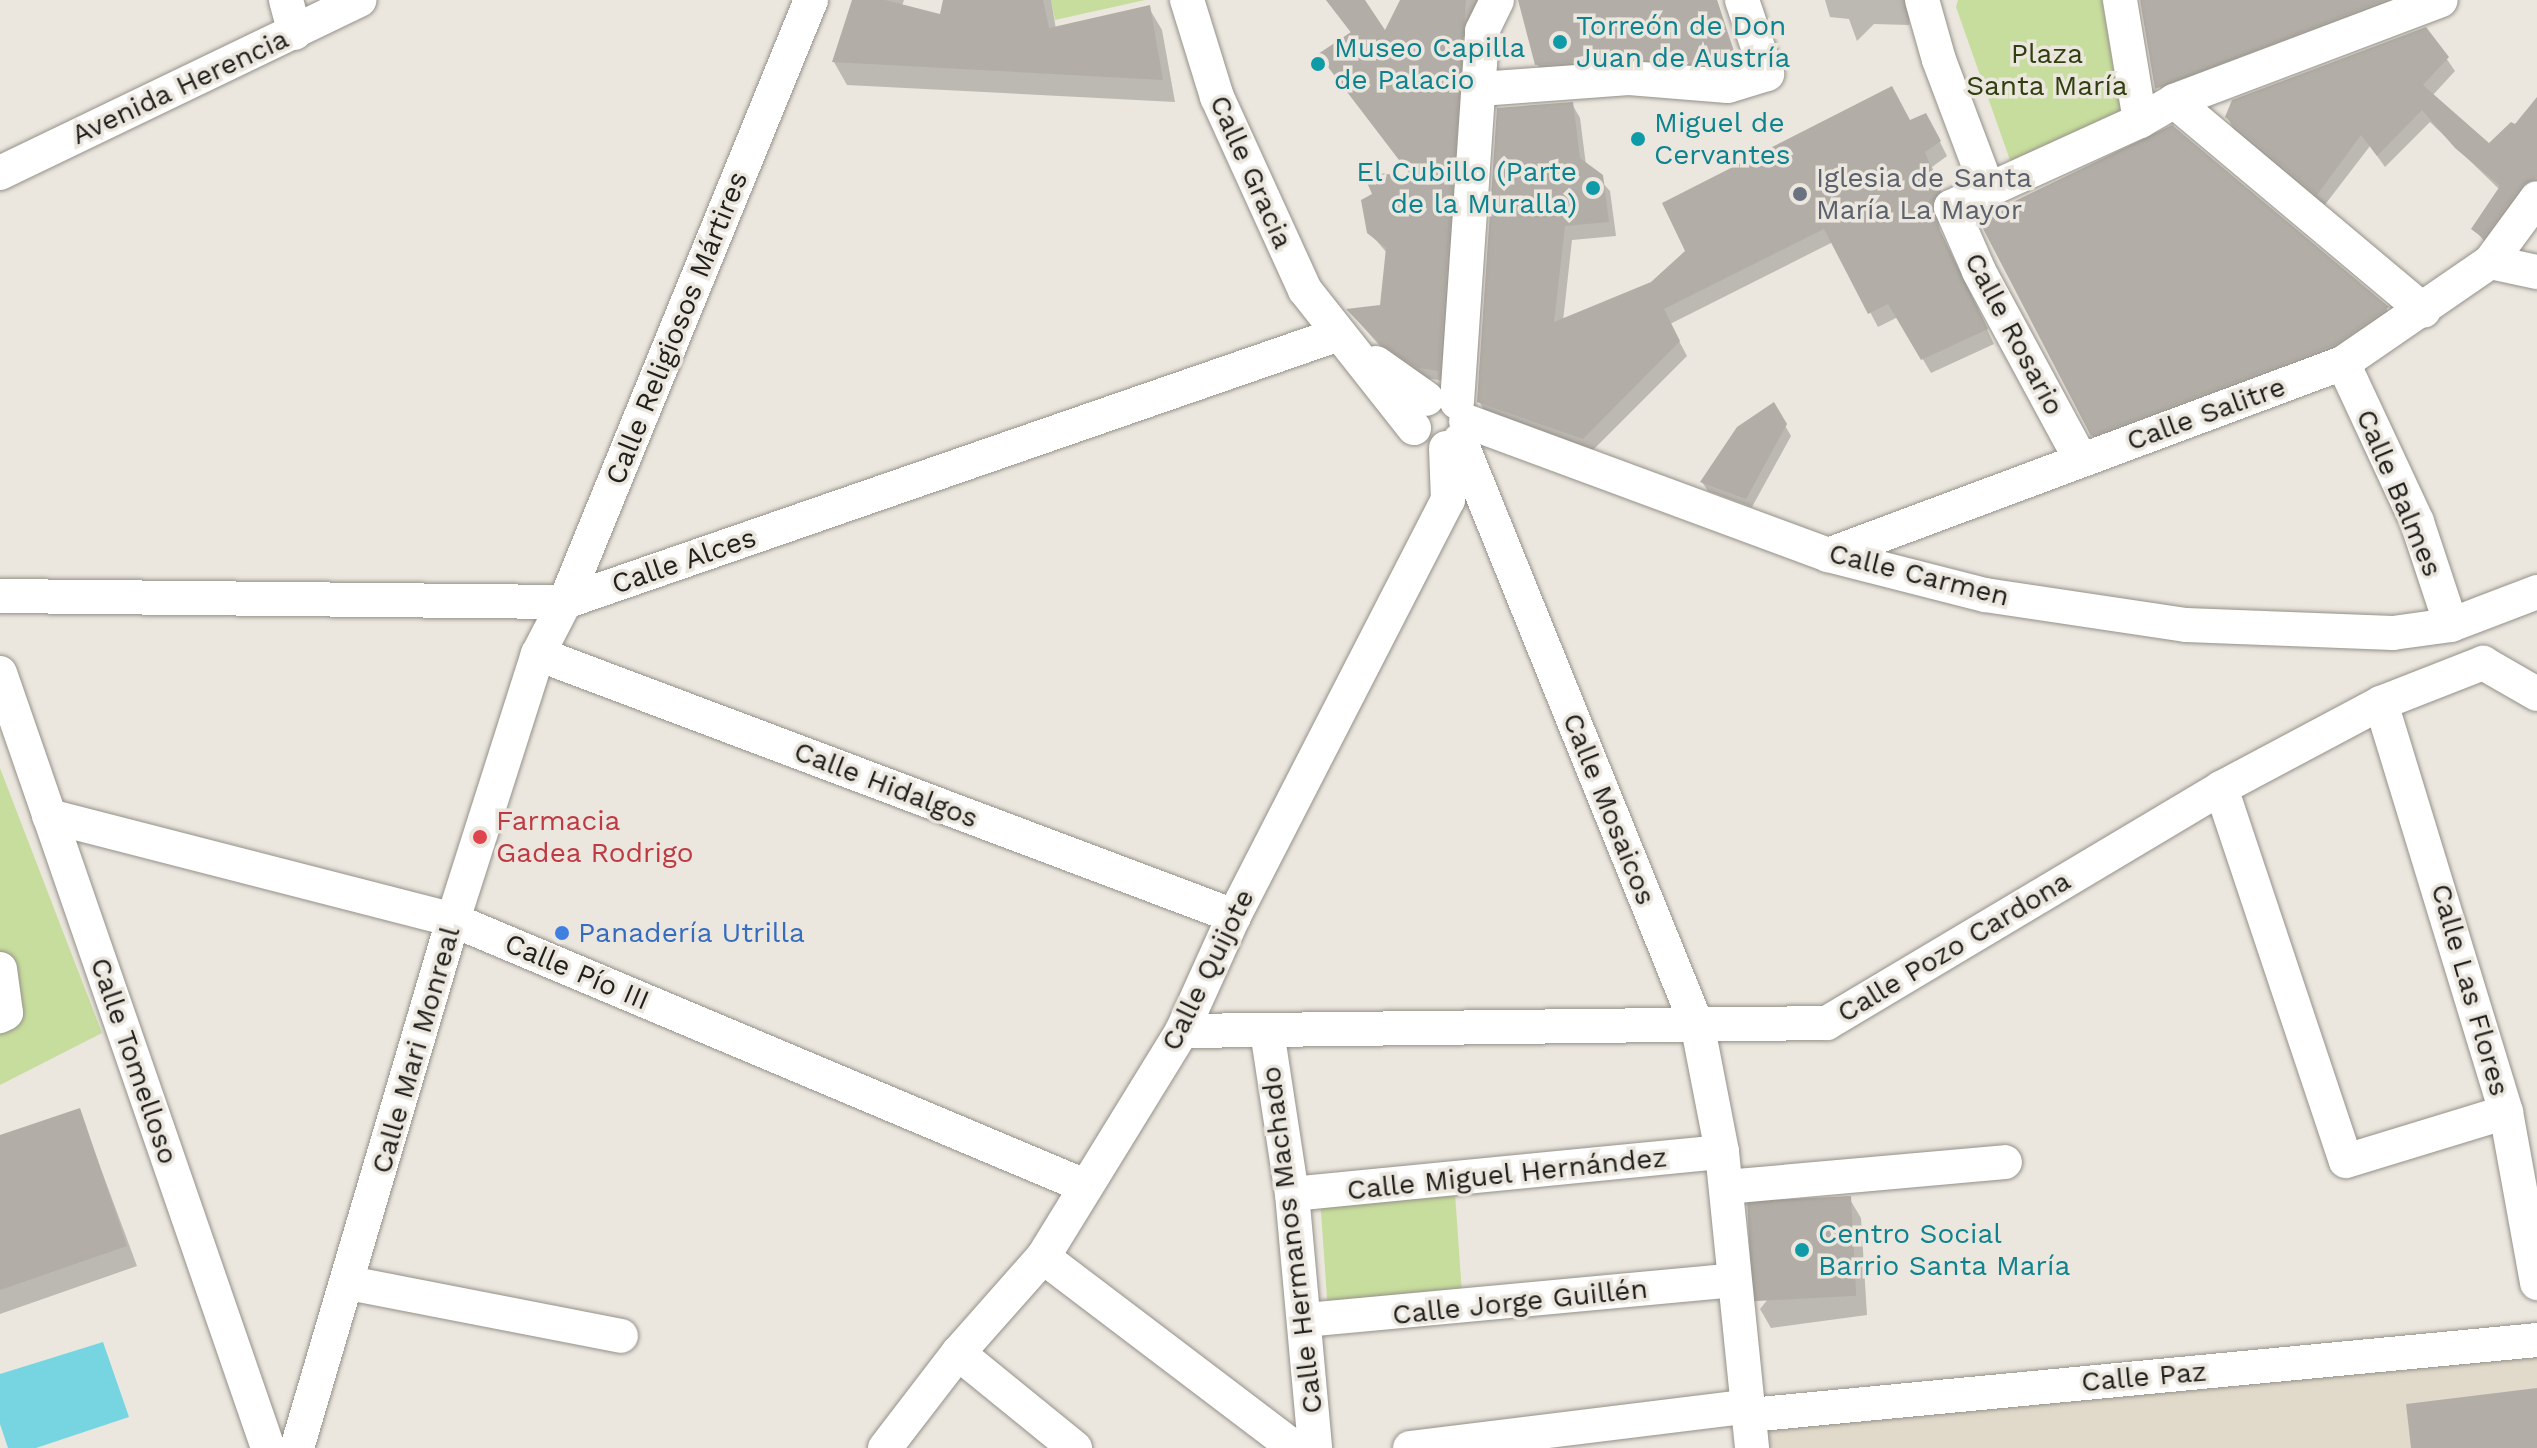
<!DOCTYPE html>
<meta charset="utf-8">
<style>
body{margin:0}
#map{position:relative;width:2537px;height:1448px;overflow:hidden;background:#ebe7df;font-family:"Work Sans",sans-serif}
div>[style]{position:absolute}
.built>*{inset:0;background:#e1dacb}
.green>*{inset:0;background:#c7dd9d;transform-origin:0 0}
.water>*{inset:0;background:#77d5e2}
.shadow>*{inset:0;background:#0003}
.building>*{inset:0;background:#b2aea7;transform-origin:0 0}
.roads{filter:drop-shadow(0 0 2px #959189) drop-shadow(0 0 2px #959189)}
.street>*{height:34px;margin:-17px;padding:0 17px;transform-origin:17px;border-radius:17px;background:#fff}
.dots>*{width:22px;height:22px;translate:-50% -50%;box-sizing:border-box;border:4px solid #ebe7df;border-radius:50%}
span{translate:-50% -50%;white-space:nowrap;text-align:center;line-height:1.15;-webkit-text-stroke:7px #ebe7df;paint-order:stroke}
.culture-label{font-size:28px;color:#0d838f}
.left{translate:0 -50%;text-align:left}
.right{translate:-100% -50%;text-align:right}
.park-label{font-size:28px;color:#313f0e}
.street-label{font-size:28px;color:#201f1c}
.worship-label{font-size:28px;color:#5b616d}
.health-label{font-size:28px;color:#be3a42}
.shop-label{font-size:28px;color:#366cbe}
</style>
<div id="map">
<div class="built">
<i style="clip-path:polygon(2537px 1340px,2537px 1448px,1752px 1448px,1750px 1415px)"></i>
</div>
<div class="green">
<i style="clip-path:polygon(1051px 0,1145px 0,1055px 20px)"></i>
<i style="clip-path:polygon(1958px 0,2102px 0,2121px 112px,2011px 163px,1956px 7px)"></i>
<i style="clip-path:polygon(0 768px,102px 1033px,0 1085px)"></i>
<i style="left:1454px;top:1179px;width:129px;height:135px;rotate:86deg"></i>
</div>
<div class="water">
<i style="clip-path:polygon(103px 1342px,129px 1417px,36px 1448px,8px 1448px,0 1424px,0 1374px)"></i>
</div>
<div class="shadow">
<i style="clip-path:polygon(855px 0,904px 0,902px 6px,941px 16px,946px 0,1051px 0,1056px 29px,1149px 8px,1162px 30px,1175px 102px,847px 85px,834px 62px)"></i>
<i style="clip-path:polygon(1326px 0,1362px 0,1385px 34px,1402px 0,1484px 0,1463px 39px,1467px 45px,1444px 381px,1426px 378px,1387px 354px,1349px 311px,1381px 307px,1387px 253px,1369px 232px,1414px 179px,1320px 55px,1352px 34px)"></i>
<i style="clip-path:polygon(1578px 0,1717px 0,1741px 72px,1543px 75px,1537px 64px)"></i>
<i style="clip-path:polygon(1825px 0,1910px 0,1909px 25px,1874px 24px,1857px 41px,1849px 19px,1830px 17px)"></i>
<i style="clip-path:polygon(2142px 0,2419px 0,2163px 99px)"></i>
<i style="clip-path:polygon(2426px 29px,2455px 71px,2432px 96px,2489px 146px,2516px 127px,2537px 100px,2537px 192px,2491px 249px,2474px 229px,2500px 190px,2430px 122px,2385px 167px,2370px 146px,2324px 206px,2234px 130px,2227px 117px)"></i>
<i style="clip-path:polygon(1572px 104px,1580px 118px,1586px 165px,1610px 191px,1616px 236px,1572px 240px,1563px 321px,1652px 283px,1687px 251px,1909px 122px,1934px 130px,1947px 156px,1932px 167px,1947px 206px,1938px 219px,1940px 231px,1994px 344px,1931px 373px,1898px 317px,1878px 327px,1833px 242px,1670px 324px,1687px 356px,1591px 452px,1487px 416px,1479px 401px)"></i>
<i style="clip-path:polygon(2172px 128px,2387px 309px,2393px 320px,2340px 356px,2099px 446px,2092px 435px)"></i>
<i style="clip-path:polygon(1773px 405px,1791px 436px,1752px 507px,1708px 491px,1702px 482px)"></i>
<i style="clip-path:polygon(79px 1110px,137px 1266px,0 1314px,0 1137px)"></i>
<i style="clip-path:polygon(1849px 1198px,1861px 1218px,1867px 1315px,1771px 1328px,1760px 1309px)"></i>
</div>
<div class="building">
<i style="clip-path:polygon(852px 0,885px 0,940px 14px,943px 0,1043px 0,1049px 28px,1150px 5px,1163px 80px,832px 62px)"></i>
<i style="clip-path:polygon(1326px 0,1365px 0,1385px 30px,1400px 0,1466px 0,1439px 371px,1418px 368px,1379px 343px,1346px 309px,1380px 305px,1386px 248px,1367px 233px,1361px 200px,1372px 194px,1362px 171px,1412px 177px,1318px 54px,1351px 32px)"></i>
<i style="clip-path:polygon(1518px 0,1717px 0,1737px 62px,1628px 58px,1535px 65px)"></i>
<i style="clip-path:polygon(2140px 0,2384px 0,2155px 89px)"></i>
<i style="clip-path:polygon(2426px 27px,2449px 57px,2423px 85px,2489px 143px,2511px 122px,2515px 124px,2537px 97px,2537px 177px,2521px 186px,2483px 238px,2471px 229px,2500px 186px,2455px 148px,2422px 110px,2377px 156px,2361px 135px,2317px 195px,2225px 117px,2232px 100px)"></i>
<i style="clip-path:polygon(1892px 86px,1910px 120px,1926px 113px,1941px 141px,1925px 152px,1940px 191px,1931px 204px,1932px 214px,1988px 329px,1921px 360px,1888px 304px,1868px 314px,1824px 229px,1664px 309px,1680px 341px,1583px 439px,1477px 402px,1497px 108px,1573px 102px,1580px 158px,1603px 175px,1609px 222px,1565px 226px,1554px 322px,1651px 282px,1685px 251px,1662px 203px)"></i>
<i style="clip-path:polygon(2172px 125px,2389px 307px,2334px 345px,2091px 436px,1978px 219px)"></i>
<i style="clip-path:polygon(1774px 402px,1787px 424px,1746px 499px,1700px 482px,1737px 427px)"></i>
<i style="clip-path:polygon(80px 1108px,127px 1246px,0 1290px,0 1135px)"></i>
<i style="left:1851px;top:1196px;width:100px;height:104px;rotate:87deg"></i>
<i style="clip-path:polygon(2537px 1388px,2537px 1448px,2411px 1448px,2406px 1404px)"></i>
</div>
<div class="roads">
<div class="street">
<i style="left:286px;top:0;width:34px;rotate:75deg"></i>
<i style="left:1187px;top:0;width:102px;rotate:72.8deg"></i>
<i style="left:1217px;top:97px;width:212px;rotate:65.5deg"></i>
<i style="left:1305px;top:290px;width:176px;rotate:51.7deg"></i>
<i style="left:1922px;top:0;width:62px;rotate:74.2deg"></i>
<i style="left:1939px;top:60px;width:141px;rotate:69.3deg"></i>
<i style="left:1480px;top:89px;width:149px;rotate:-4.2deg"></i>
<i style="left:1629px;top:78px;width:99px;rotate:4.6deg"></i>
<i style="left:1728px;top:86px;width:41px;rotate:-17.1deg"></i>
<i style="left:1767px;top:74px;width:78px;rotate:-108.7deg"></i>
<i style="left:2174px;top:101px;width:285px;rotate:-20.7deg"></i>
<i style="left:2140px;top:121px;width:39px;rotate:-30deg"></i>
<i style="left:2174px;top:101px;width:326px;rotate:40deg"></i>
<i style="left:0;top:173px;width:399px;rotate:-25.7deg"></i>
<i style="left:2490px;top:262px;width:48px;rotate:12deg"></i>
<i style="left:1376px;top:363px;width:62px;rotate:35.2deg"></i>
<i style="left:2343px;top:363px;width:175px;rotate:65deg"></i>
<i style="left:2417px;top:522px;width:108px;rotate:71.7deg"></i>
<i style="left:1457px;top:402px;width:372px;rotate:-86.1deg"></i>
<i style="left:1482px;top:31px;width:34px;rotate:-64deg"></i>
<i style="left:1466px;top:421px;width:386px;rotate:20.3deg"></i>
<i style="left:1828px;top:555px;width:162px;rotate:14.3deg"></i>
<i style="left:1985px;top:595px;width:203px;rotate:8.5deg"></i>
<i style="left:2186px;top:625px;width:207px;rotate:2.2deg"></i>
<i style="left:2393px;top:633px;width:59px;rotate:-7.9deg"></i>
<i style="left:2451px;top:625px;width:92px;rotate:-21deg"></i>
<i style="left:1460px;top:440px;width:634px;rotate:67.96deg"></i>
<i style="left:1698px;top:1028px;width:126px;rotate:79deg"></i>
<i style="left:1722px;top:1152px;width:298px;rotate:84.2deg"></i>
<i style="left:2081px;top:460px;width:215px;rotate:-118.4deg"></i>
<i style="left:1979px;top:271px;width:70px;rotate:-113.6deg"></i>
<i style="left:1951px;top:207px;width:208px;rotate:-24.5deg"></i>
<i style="left:2140px;top:121px;width:123px;rotate:-99.4deg"></i>
<i style="left:1828px;top:555px;width:550px;rotate:-20.45deg"></i>
<i style="left:2343px;top:363px;width:178px;rotate:-34.5deg"></i>
<i style="left:2490px;top:262px;width:79px;rotate:-53.7deg"></i>
<i style="left:0;top:596px;width:565px;rotate:0.61deg"></i>
<i style="left:565px;top:602px;width:816px;rotate:-19.1deg"></i>
<i style="left:538px;top:654px;width:744px;rotate:20.63deg"></i>
<i style="left:2483px;top:663px;width:62px;rotate:29.9deg"></i>
<i style="left:0;top:673px;width:820px;rotate:70.92deg"></i>
<i style="left:2381px;top:703px;width:428px;rotate:73deg"></i>
<i style="left:2506px;top:1112px;width:174px;rotate:79.7deg"></i>
<i style="left:2221px;top:788px;width:393px;rotate:71.5deg"></i>
<i style="left:2346px;top:1161px;width:167px;rotate:-17deg"></i>
<i style="left:49px;top:816px;width:417px;rotate:14.4deg"></i>
<i style="left:453px;top:920px;width:686px;rotate:22.83deg"></i>
<i style="left:0;top:969px;width:44px;rotate:82.2deg"></i>
<i style="left:6px;top:1013px;width:7px;rotate:153deg"></i>
<i style="left:1182px;top:1031px;width:645px;rotate:-0.71deg"></i>
<i style="left:1827px;top:1023px;width:459px;rotate:-30.8deg"></i>
<i style="left:2221px;top:788px;width:181px;rotate:-28deg"></i>
<i style="left:2381px;top:703px;width:110px;rotate:-21.4deg"></i>
<i style="left:1267px;top:1031px;width:165px;rotate:81.3deg"></i>
<i style="left:1292px;top:1194px;width:255px;rotate:84.8deg"></i>
<i style="left:1726px;top:1187px;width:280px;rotate:-5.1deg"></i>
<i style="left:1292px;top:1194px;width:432px;rotate:-5.6deg"></i>
<i style="left:1043px;top:1257px;width:316px;rotate:37.2deg"></i>
<i style="left:349px;top:1283px;width:277px;rotate:11deg"></i>
<i style="left:1305px;top:1320px;width:431px;rotate:-5.3deg"></i>
<i style="left:958px;top:1353px;width:151px;rotate:39.1deg"></i>
<i style="left:1750px;top:1415px;width:791px;rotate:-5.44deg"></i>
<i style="left:297px;top:1448px;width:551px;rotate:-73.54deg"></i>
<i style="left:453px;top:920px;width:279px;rotate:-72.3deg"></i>
<i style="left:538px;top:654px;width:59px;rotate:-62.6deg"></i>
<i style="left:565px;top:602px;width:650px;rotate:-67.77deg"></i>
<i style="left:885px;top:1448px;width:120px;rotate:-52.5deg"></i>
<i style="left:958px;top:1353px;width:128px;rotate:-48.5deg"></i>
<i style="left:1043px;top:1257px;width:265px;rotate:-58.4deg"></i>
<i style="left:1182px;top:1031px;width:126px;rotate:-65.7deg"></i>
<i style="left:1234px;top:916px;width:468px;rotate:-62.8deg"></i>
<i style="left:1448px;top:500px;width:52px;rotate:-92.2deg"></i>
<i style="left:1410px;top:1448px;width:338px;rotate:-7deg"></i>
</div>
</div>
<div class="dots">
<i style="left:1560px;top:42px;background:#0f9aa8"></i>
<i style="left:1318px;top:64px;background:#0f9aa8"></i>
<i style="left:1638px;top:139px;background:#0f9aa8"></i>
<i style="left:1593px;top:188px;background:#0f9aa8"></i>
<i style="left:1800px;top:194px;background:#6b7280"></i>
<i style="left:480px;top:837px;background:#e0444e"></i>
<i style="left:562px;top:933px;background:#3f7fe0"></i>
<i style="left:1802px;top:1250px;background:#0f9aa8"></i>
</div>
<div class="culture-label">
<span class="left" style="left:1576px;top:42px">Torreón de Don<br>Juan de Austría</span>
<span class="left" style="left:1334px;top:64px">Museo Capilla<br>de Palacio</span>
<span class="left" style="left:1654px;top:139px">Miguel de<br>Cervantes</span>
<span class="right" style="left:1577px;top:188px">El Cubillo (Parte<br>de la Muralla)</span>
<span class="left" style="left:1818px;top:1250px">Centro Social<br>Barrio Santa María</span>
</div>
<div class="park-label">
<span style="left:2047px;top:70px">Plaza<br>Santa María</span>
</div>
<div class="street-label">
<span style="left:180px;top:87px;rotate:-25deg">Avenida Herencia</span>
<span style="left:1251px;top:172px;rotate:66deg">Calle Gracia</span>
<span style="left:677px;top:328px;rotate:-68deg">Calle Religiosos Mártires</span>
<span style="left:2014px;top:334px;rotate:62deg">Calle Rosario</span>
<span style="left:2206px;top:414px;rotate:-20deg">Calle Salitre</span>
<span style="left:2399px;top:493px;rotate:67deg">Calle Balmes</span>
<span style="left:684px;top:561px;rotate:-19deg">Calle Alces</span>
<span style="left:1919px;top:575px;rotate:14deg">Calle Carmen</span>
<span style="left:886px;top:785px;rotate:21deg">Calle Hidalgos</span>
<span style="left:1609px;top:809px;rotate:68deg">Calle Mosaicos</span>
<span style="left:1954px;top:947px;rotate:-31deg">Calle Pozo Cardona</span>
<span style="left:1208px;top:970px;rotate:-64deg">Calle Quijote</span>
<span style="left:577px;top:972px;rotate:23deg">Calle Pío III</span>
<span style="left:2470px;top:990px;rotate:74deg">Calle Las Flores</span>
<span style="left:416px;top:1050px;rotate:-74deg">Calle Mari Monreal</span>
<span style="left:134px;top:1061px;rotate:71deg">Calle Tomelloso</span>
<span style="left:1507px;top:1174px;rotate:-6deg">Calle Miguel Hernández</span>
<span style="left:1292px;top:1240px;rotate:-97deg">Calle Hermanos Machado</span>
<span style="left:1520px;top:1302px;rotate:-6deg">Calle Jorge Guillén</span>
<span style="left:2144px;top:1377px;rotate:-5deg">Calle Paz</span>
</div>
<div class="worship-label">
<span class="left" style="left:1816px;top:194px">Iglesia de Santa<br>María La Mayor</span>
</div>
<div class="health-label">
<span class="left" style="left:496px;top:837px">Farmacia<br>Gadea Rodrigo</span>
</div>
<div class="shop-label">
<span class="left" style="left:578px;top:933px">Panadería Utrilla</span>
</div>
</div>
